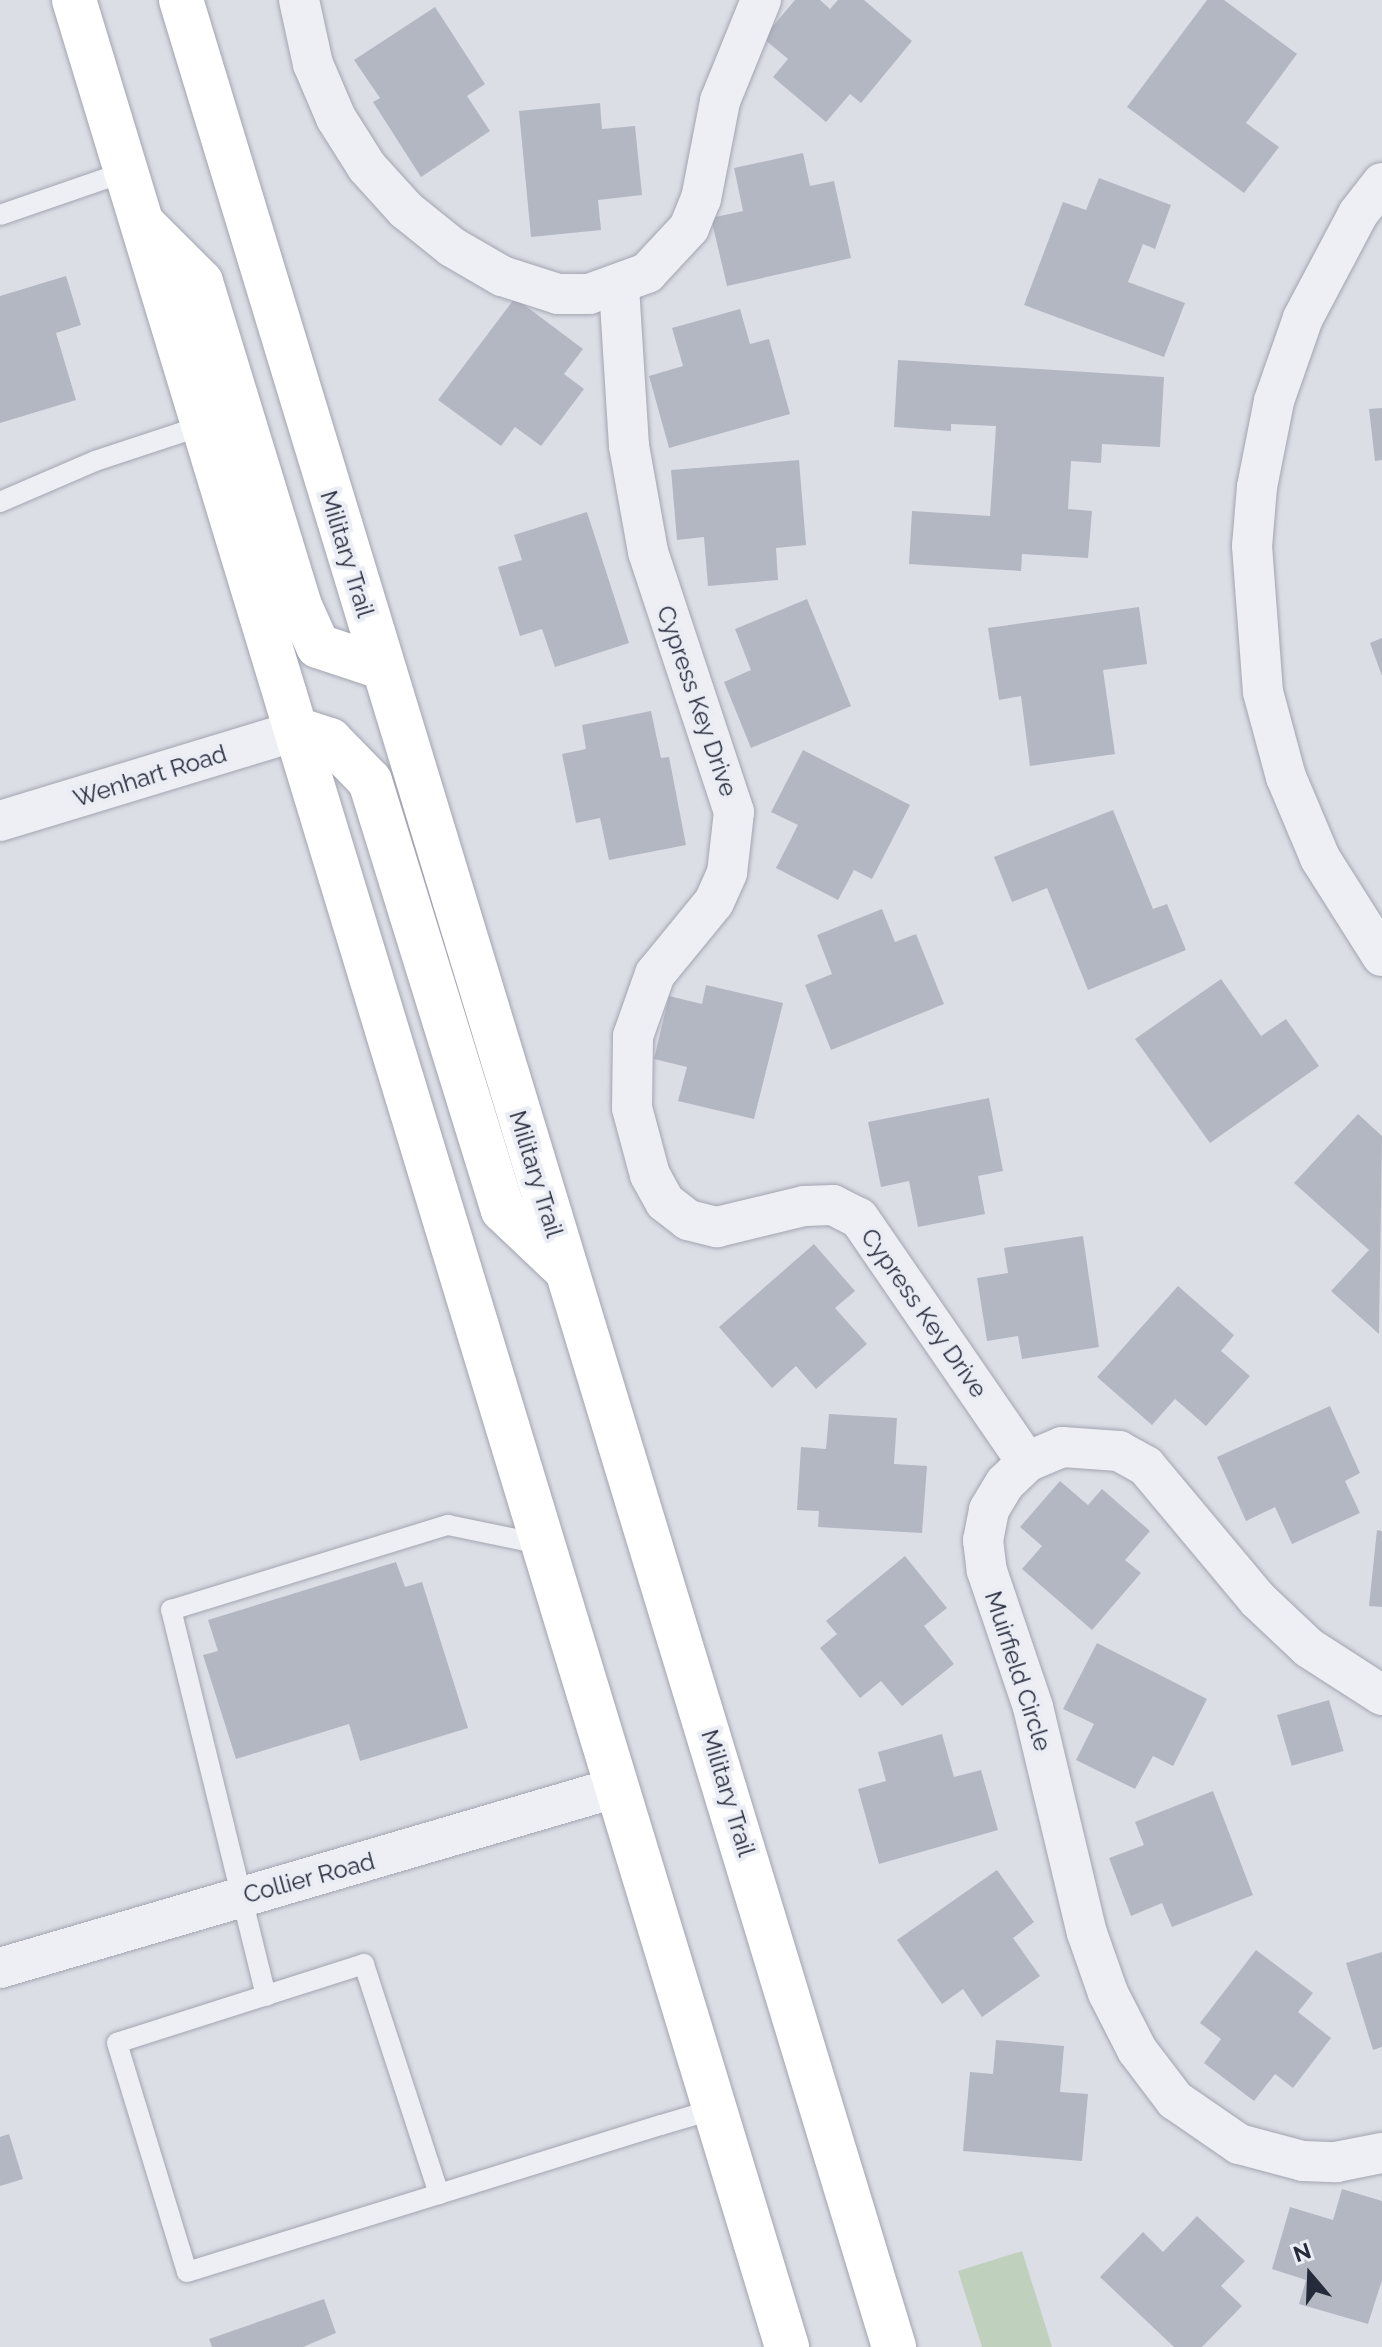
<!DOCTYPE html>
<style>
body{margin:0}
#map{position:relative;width:1382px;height:2347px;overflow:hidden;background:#dcdee6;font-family:Raleway,sans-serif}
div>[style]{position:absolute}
.green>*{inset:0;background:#bfd0bd}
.building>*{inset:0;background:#b3b7c2;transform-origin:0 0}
.roads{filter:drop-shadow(0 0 2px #a2a5b0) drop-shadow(0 0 2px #a2a5b0)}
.lane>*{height:20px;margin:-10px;padding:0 10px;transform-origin:10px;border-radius:10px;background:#eeeff4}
.street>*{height:40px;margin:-20px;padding:0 20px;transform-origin:20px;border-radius:20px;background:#eeeff4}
.secondary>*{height:44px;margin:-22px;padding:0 22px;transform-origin:22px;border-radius:22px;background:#fff}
span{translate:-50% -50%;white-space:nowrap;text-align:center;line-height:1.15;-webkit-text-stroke:8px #ebedf4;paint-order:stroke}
.street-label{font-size:24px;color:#262b3c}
.north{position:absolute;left:1270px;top:2235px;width:80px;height:80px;-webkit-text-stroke:6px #ebedf4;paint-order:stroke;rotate:341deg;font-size:22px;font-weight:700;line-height:32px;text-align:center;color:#262b3c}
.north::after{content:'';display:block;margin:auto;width:28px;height:36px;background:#262b3c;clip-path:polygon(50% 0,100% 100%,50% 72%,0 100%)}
</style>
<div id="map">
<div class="green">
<i style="clip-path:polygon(1022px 2251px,1052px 2347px,982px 2347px,958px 2271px)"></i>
</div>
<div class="building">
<i style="clip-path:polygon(795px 0,820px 0,830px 9px,838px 0,864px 0,912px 41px,861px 103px,850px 94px,826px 122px,773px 77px,788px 59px,763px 38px)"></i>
<i style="clip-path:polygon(1207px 0,1224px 0,1297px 54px,1246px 123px,1279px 147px,1244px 193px,1127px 107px)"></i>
<i style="clip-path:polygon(435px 7px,485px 84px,467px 96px,490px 131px,421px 177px,373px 102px,380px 98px,354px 60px)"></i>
<i style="clip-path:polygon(600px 103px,602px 129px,635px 126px,642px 195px,598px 200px,601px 230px,531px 237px,519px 111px)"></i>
<i style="clip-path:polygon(803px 153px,810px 186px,834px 181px,851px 258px,727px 286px,711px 218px,743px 211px,734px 168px)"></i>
<i style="clip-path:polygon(1099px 178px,1171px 205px,1155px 249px,1143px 244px,1128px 282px,1185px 303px,1164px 357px,1024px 305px,1063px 202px,1086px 210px)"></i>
<i style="clip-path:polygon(66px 276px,81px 325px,56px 333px,76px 400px,0 423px,0 296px)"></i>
<i style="clip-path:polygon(515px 298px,583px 349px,564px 374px,584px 389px,541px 446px,515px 427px,501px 446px,438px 400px)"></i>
<i style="clip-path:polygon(740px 309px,750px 344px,769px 339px,790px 414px,669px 448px,649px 376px,683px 366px,672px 328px)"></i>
<i style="clip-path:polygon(898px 360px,1164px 377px,1160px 447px,1102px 444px,1101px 463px,1071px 461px,1068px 509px,1092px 511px,1088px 558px,1022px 554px,1021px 571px,909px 564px,912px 511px,990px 516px,996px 426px,951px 424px,951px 431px,894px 427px)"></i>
<i style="clip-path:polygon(1382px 408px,1382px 460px,1375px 461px,1369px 409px)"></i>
<i style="clip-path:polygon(799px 460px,806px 545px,776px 548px,778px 580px,708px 586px,704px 537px,677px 540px,671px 470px)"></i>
<i style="clip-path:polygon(587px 512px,629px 643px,555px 667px,542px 629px,520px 636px,498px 567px,522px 560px,514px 535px)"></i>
<i style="clip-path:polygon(807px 599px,851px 706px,751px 748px,724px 682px,751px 670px,735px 629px)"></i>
<i style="clip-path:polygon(1139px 607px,1147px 664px,1103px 670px,1115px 754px,1030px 766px,1021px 696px,999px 700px,988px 628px)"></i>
<i style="clip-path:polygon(1382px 638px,1382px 676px,1370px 643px)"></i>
<i style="clip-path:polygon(651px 711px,661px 758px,669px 757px,686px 845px,609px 860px,600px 818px,576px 823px,562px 754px,586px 749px,582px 725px)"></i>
<i style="clip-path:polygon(803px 750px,910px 805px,872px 879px,854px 870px,838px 900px,776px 868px,798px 825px,771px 812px)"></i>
<i style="clip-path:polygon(1113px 810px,1153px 909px,1167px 904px,1186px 950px,1088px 990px,1047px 888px,1012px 902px,994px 857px)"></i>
<i style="clip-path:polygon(882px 909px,895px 942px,916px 934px,944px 1004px,831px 1050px,805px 985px,832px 974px,817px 935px)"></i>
<i style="clip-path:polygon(1221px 979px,1261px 1036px,1286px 1019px,1319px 1066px,1210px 1143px,1135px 1039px)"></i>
<i style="clip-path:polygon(706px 985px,783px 1003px,754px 1119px,678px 1101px,687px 1067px,654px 1059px,669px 996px,702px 1004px)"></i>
<i style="clip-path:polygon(989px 1098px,1003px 1171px,978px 1176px,985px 1214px,918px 1227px,909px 1181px,881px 1187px,868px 1122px)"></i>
<i style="clip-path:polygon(1358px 1114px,1382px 1136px,1379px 1334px,1331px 1291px,1369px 1250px,1294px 1183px)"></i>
<i style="clip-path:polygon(1083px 1236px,1099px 1347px,1022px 1359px,1018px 1336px,987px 1341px,977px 1278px,1008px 1273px,1004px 1248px)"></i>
<i style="clip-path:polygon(814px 1244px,855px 1291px,835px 1308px,867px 1344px,816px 1389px,796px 1366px,772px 1388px,719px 1327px)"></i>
<i style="clip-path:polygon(1178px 1286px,1234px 1335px,1221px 1351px,1250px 1376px,1206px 1426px,1175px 1399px,1152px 1425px,1097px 1377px)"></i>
<i style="clip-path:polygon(1330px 1406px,1360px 1473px,1345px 1481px,1360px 1513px,1292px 1544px,1275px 1507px,1246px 1521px,1217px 1457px)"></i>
<i style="clip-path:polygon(829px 1414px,897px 1418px,894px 1464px,927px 1466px,922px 1533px,818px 1527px,819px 1511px,797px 1510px,801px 1447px,826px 1449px)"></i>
<i style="clip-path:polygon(1060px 1481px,1088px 1505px,1102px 1489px,1150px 1531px,1125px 1560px,1141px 1573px,1092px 1630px,1022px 1569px,1042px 1546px,1020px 1527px)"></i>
<i style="clip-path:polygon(1377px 1530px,1382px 1531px,1382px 1607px,1369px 1606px)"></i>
<i style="clip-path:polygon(905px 1556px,947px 1608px,924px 1626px,954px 1664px,902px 1706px,881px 1681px,860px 1698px,820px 1648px,837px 1634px,826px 1621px)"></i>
<i style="clip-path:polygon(396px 1562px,405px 1587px,422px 1582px,468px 1728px,360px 1761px,349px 1724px,236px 1759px,203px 1655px,218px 1651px,208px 1620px)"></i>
<i style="clip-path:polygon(1097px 1643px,1207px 1699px,1173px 1766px,1153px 1756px,1135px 1789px,1076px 1760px,1094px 1724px,1063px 1709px)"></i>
<i style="left:1329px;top:1700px;width:53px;height:54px;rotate:74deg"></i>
<i style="clip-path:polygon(942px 1734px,954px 1777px,981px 1770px,998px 1830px,879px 1864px,858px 1789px,886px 1781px,878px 1752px)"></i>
<i style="clip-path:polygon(1213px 1791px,1253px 1895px,1172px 1927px,1162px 1903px,1131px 1916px,1109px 1858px,1144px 1845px,1135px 1822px)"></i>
<i style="clip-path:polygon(997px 1870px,1034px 1922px,1013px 1938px,1040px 1976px,982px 2017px,963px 1989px,942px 2004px,897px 1940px)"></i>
<i style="clip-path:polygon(1256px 1950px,1313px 1993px,1298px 2012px,1331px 2038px,1293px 2088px,1275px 2074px,1254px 2101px,1204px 2063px,1221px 2039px,1200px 2023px)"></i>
<i style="clip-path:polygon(1382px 1952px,1382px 2047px,1373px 2050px,1346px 1963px)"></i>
<i style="clip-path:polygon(996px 2040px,1064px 2046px,1060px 2092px,1088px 2094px,1082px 2161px,963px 2151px,970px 2072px,993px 2074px)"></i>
<i style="clip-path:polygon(9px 2134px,23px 2179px,0 2186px,0 2137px)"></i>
<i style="clip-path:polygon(1342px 2189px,1382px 2201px,1382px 2280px,1368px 2324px,1299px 2304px,1306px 2280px,1272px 2269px,1290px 2207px,1333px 2220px)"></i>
<i style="clip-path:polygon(1197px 2216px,1245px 2261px,1221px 2286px,1242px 2306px,1202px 2347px,1174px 2347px,1100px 2277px,1143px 2232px,1163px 2252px)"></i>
<i style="clip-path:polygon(324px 2299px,336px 2333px,303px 2347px,212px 2347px,209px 2339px)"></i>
</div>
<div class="roads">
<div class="lane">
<i style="left:0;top:215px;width:132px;rotate:-19deg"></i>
<i style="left:0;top:502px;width:103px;rotate:-23.3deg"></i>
<i style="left:95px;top:461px;width:115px;rotate:-18.3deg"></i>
<i style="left:266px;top:1996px;width:398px;rotate:-103.8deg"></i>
<i style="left:171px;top:1610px;width:290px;rotate:-17.1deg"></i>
<i style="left:448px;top:1525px;width:99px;rotate:11.7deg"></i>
<i style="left:439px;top:2194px;width:242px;rotate:-108.1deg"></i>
<i style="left:364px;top:1964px;width:259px;rotate:162.3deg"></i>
<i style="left:117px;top:2043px;width:239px;rotate:73deg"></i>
<i style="left:187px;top:2272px;width:264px;rotate:-17.2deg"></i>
<i style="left:439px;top:2194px;width:232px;rotate:-17.3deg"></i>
<i style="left:661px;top:2125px;width:56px;rotate:-16.5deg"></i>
</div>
<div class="street">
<i style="left:299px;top:0;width:66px;rotate:77.7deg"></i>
<i style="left:313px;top:64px;width:59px;rotate:66.9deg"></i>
<i style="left:336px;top:118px;width:58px;rotate:57.7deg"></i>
<i style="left:367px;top:167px;width:58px;rotate:47.8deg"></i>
<i style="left:406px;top:210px;width:59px;rotate:38.8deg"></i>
<i style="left:452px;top:247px;width:58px;rotate:30.1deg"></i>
<i style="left:502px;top:276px;width:59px;rotate:17.8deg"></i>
<i style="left:558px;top:294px;width:31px"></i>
<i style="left:589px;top:294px;width:62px;rotate:-19.9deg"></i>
<i style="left:647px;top:273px;width:62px;rotate:-47deg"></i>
<i style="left:689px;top:228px;width:31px;rotate:-68deg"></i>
<i style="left:701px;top:199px;width:100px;rotate:-79deg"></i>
<i style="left:720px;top:101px;width:109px;rotate:-67.9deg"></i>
<i style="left:1382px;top:183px;width:39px;rotate:128deg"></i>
<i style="left:1358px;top:214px;width:118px;rotate:117.9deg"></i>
<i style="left:1303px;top:318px;width:88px;rotate:109.3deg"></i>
<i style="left:1274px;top:401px;width:88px;rotate:101.2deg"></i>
<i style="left:1257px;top:487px;width:59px;rotate:94.8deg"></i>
<i style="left:1252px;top:546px;width:146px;rotate:85.7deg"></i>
<i style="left:1263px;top:692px;width:88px;rotate:74.9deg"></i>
<i style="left:1286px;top:777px;width:88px;rotate:67.2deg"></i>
<i style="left:1320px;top:858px;width:116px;rotate:57.7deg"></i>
<i style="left:619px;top:287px;width:159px;rotate:86.4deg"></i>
<i style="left:629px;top:446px;width:108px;rotate:79.8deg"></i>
<i style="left:648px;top:552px;width:274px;rotate:71.7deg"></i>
<i style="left:734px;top:812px;width:61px;rotate:96.5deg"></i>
<i style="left:727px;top:873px;width:32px;rotate:114deg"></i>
<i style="left:714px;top:902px;width:93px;rotate:129.3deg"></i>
<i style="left:655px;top:974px;width:66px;rotate:109.5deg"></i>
<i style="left:633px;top:1036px;width:72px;rotate:90.8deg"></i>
<i style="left:632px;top:1108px;width:69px;rotate:75deg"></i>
<i style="left:650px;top:1175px;width:31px;rotate:61deg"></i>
<i style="left:665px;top:1202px;width:29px;rotate:38deg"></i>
<i style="left:688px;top:1220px;width:30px;rotate:14deg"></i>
<i style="left:717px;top:1227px;width:89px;rotate:-13.6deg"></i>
<i style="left:804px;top:1206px;width:29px;rotate:-2deg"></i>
<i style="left:833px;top:1205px;width:29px;rotate:27deg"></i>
<i style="left:859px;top:1218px;width:296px;rotate:55.5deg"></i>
<i style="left:0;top:821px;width:313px;rotate:-16.9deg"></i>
<i style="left:1382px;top:1695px;width:87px;rotate:-147.2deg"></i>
<i style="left:1309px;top:1648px;width:70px;rotate:-136.7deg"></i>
<i style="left:1258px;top:1600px;width:175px;rotate:-129.9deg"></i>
<i style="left:1146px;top:1466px;width:31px;rotate:-151deg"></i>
<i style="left:1119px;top:1451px;width:57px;rotate:-176deg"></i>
<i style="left:1062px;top:1447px;width:38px;rotate:157deg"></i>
<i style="left:1027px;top:1462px;width:30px;rotate:136deg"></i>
<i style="left:1005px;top:1483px;width:31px;rotate:121deg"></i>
<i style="left:989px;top:1510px;width:31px;rotate:101deg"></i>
<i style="left:983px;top:1540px;width:31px;rotate:83deg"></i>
<i style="left:987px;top:1571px;width:144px;rotate:71.3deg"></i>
<i style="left:1033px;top:1707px;width:232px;rotate:76.6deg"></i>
<i style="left:1087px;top:1933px;width:64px;rotate:70.7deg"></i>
<i style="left:1108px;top:1993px;width:64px;rotate:63deg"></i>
<i style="left:1137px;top:2050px;width:63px;rotate:52.8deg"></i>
<i style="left:1175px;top:2100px;width:78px;rotate:34.5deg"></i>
<i style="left:1239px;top:2144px;width:66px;rotate:14.9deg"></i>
<i style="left:1303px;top:2161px;width:33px;rotate:2deg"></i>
<i style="left:1336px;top:2162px;width:47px;rotate:-11.1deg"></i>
<i style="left:0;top:1968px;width:644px;rotate:-16.32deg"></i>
</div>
<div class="secondary">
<i style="left:74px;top:0;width:2453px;rotate:73.1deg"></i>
<i style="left:181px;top:0;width:2453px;rotate:73.1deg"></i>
<i style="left:145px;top:226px;width:79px;rotate:45deg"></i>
<i style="left:201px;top:282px;width:339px;rotate:73deg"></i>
<i style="left:300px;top:606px;width:44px;rotate:65.8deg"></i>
<i style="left:318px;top:646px;width:66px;rotate:18.4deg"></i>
<i style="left:299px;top:730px;width:33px;rotate:18deg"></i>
<i style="left:330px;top:740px;width:57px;rotate:45.7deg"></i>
<i style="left:370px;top:781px;width:449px;rotate:72.8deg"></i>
<i style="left:503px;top:1210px;width:84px;rotate:43.6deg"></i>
</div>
</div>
<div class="street-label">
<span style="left:347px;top:554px;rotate:73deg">Military Trail</span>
<span style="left:697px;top:701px;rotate:71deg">Cypress Key Drive</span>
<span style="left:150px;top:776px;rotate:-17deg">Wenhart Road</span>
<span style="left:536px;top:1174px;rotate:73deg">Military Trail</span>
<span style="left:924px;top:1313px;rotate:55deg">Cypress Key Drive</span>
<span style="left:1018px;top:1671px;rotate:72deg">Muirfield Circle</span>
<span style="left:728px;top:1793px;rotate:73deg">Military Trail</span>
<span style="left:309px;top:1878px;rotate:-15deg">Collier Road</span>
</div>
<div class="north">N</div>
</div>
